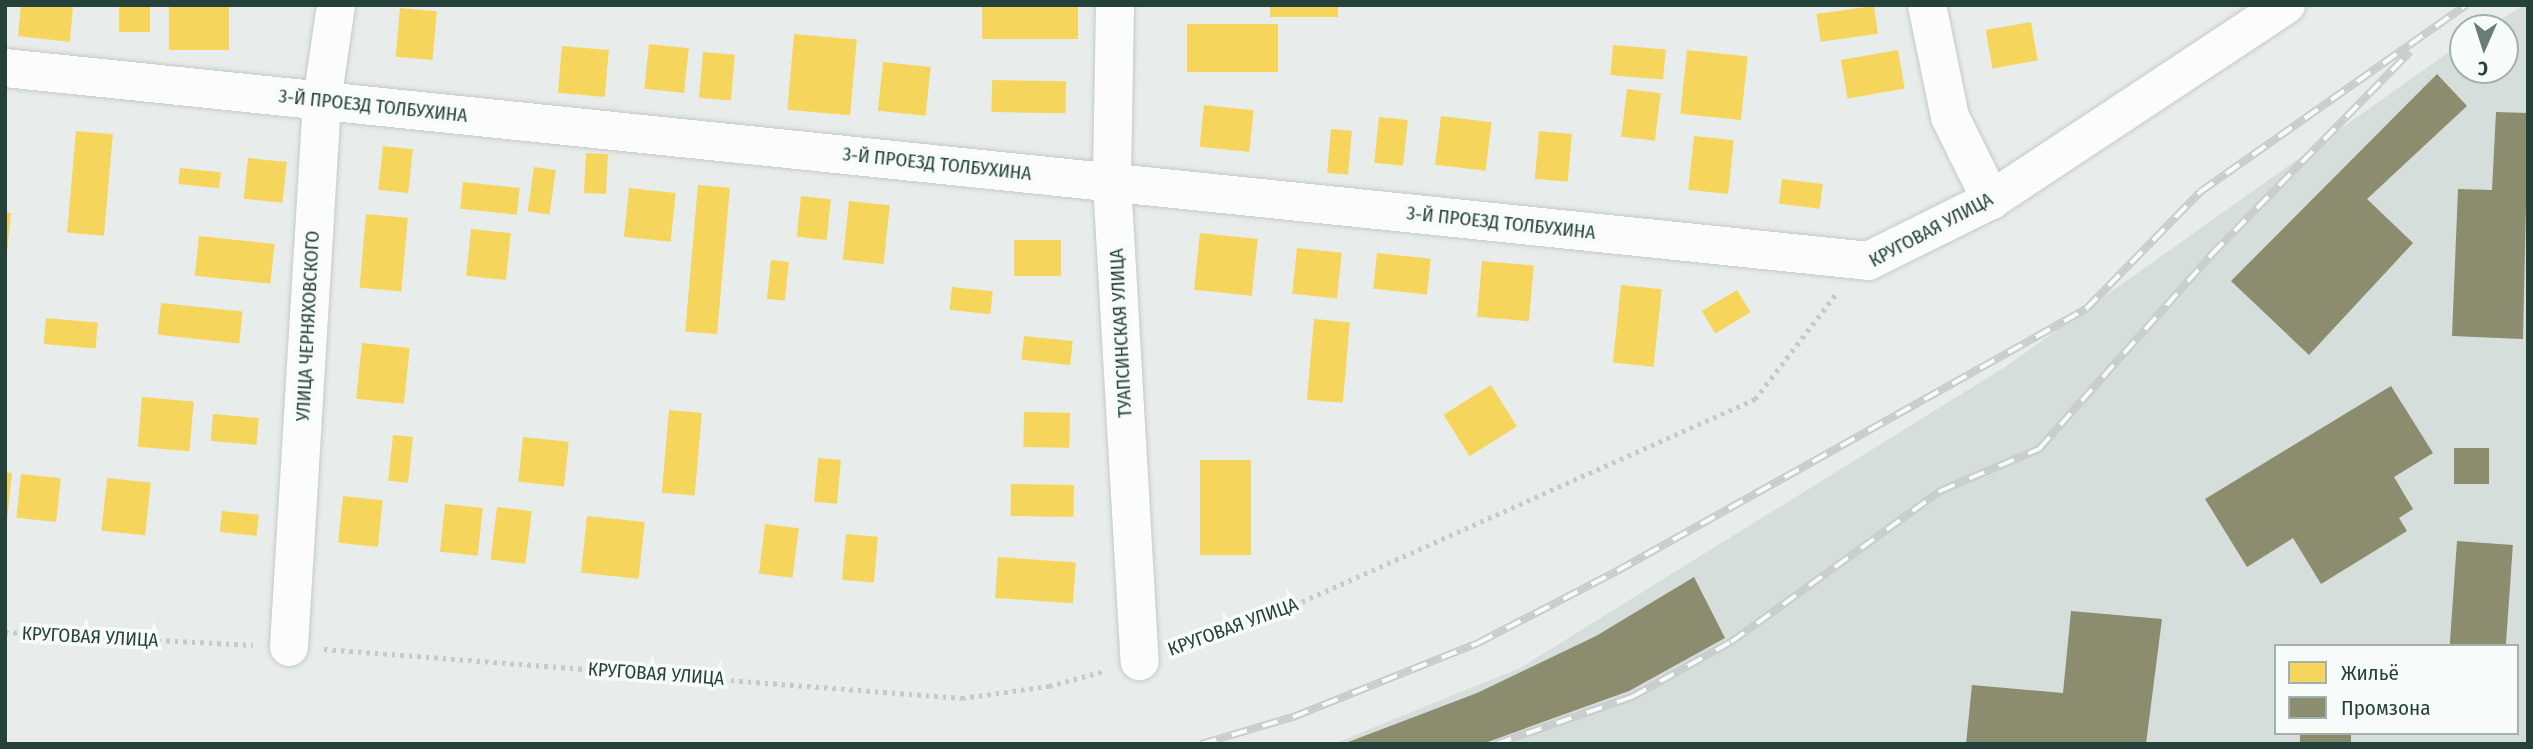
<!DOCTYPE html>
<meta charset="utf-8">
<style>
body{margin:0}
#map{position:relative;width:2533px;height:749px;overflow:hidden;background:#e8edeb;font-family:"Fira Sans Condensed",sans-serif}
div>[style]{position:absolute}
.built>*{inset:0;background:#d6dedb}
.homes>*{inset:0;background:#f6d55c;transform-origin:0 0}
.industry>*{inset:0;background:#8c8c6e;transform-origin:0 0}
.path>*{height:4.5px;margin-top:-2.25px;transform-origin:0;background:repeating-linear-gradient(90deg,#c3ccca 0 3.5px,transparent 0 8.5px)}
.roads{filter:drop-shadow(0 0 2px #c5cac8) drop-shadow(0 0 2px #c5cac8)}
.minor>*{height:38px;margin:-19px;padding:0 19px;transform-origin:19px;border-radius:19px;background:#fcfcfc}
.rail>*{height:8px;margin-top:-4px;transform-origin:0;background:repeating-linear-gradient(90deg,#f7fbf9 0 16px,#c9cdcc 0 32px);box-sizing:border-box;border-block:2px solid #c9cdcc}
span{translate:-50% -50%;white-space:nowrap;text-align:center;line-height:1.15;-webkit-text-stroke:7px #f7fbf9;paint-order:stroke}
.street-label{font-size:19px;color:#24423a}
.frame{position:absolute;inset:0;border:7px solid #24423a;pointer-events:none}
.legend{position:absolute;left:2274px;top:644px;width:245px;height:91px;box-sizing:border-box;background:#f7fbf9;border:2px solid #a3b1ad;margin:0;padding:9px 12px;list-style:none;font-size:21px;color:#24423a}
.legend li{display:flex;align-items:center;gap:14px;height:35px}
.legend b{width:35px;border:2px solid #a3b1ad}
.north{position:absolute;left:2449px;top:14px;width:70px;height:70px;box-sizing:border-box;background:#f7fbf9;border:2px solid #a3b1ad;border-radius:50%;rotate:183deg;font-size:19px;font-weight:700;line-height:28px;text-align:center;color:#24423a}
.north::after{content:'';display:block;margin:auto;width:24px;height:32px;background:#697e78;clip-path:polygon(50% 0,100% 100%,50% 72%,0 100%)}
</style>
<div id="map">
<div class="built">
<i style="clip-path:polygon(evenodd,2524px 5px,2528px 5px,2528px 744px,1333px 744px,1520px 668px,2005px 367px,2463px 42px,2463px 70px,2505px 70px,2505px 28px,2486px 28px,2524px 5px,2276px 646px,2517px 646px,2517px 733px,2276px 733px,2276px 646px)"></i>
</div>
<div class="homes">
<i style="clip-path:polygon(21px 5px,73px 5px,70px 42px,18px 36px)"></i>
<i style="left:119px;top:5px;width:31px;height:27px"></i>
<i style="left:169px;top:5px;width:60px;height:45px"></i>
<i style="left:982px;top:5px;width:96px;height:34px"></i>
<i style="left:1270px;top:5px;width:68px;height:12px"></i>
<i style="left:1874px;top:6px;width:28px;height:58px;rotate:82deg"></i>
<i style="left:400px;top:8px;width:37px;height:49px;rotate:5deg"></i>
<i style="left:2031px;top:22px;width:39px;height:46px;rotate:80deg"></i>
<i style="left:1278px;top:24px;width:48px;height:91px;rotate:90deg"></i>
<i style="left:794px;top:34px;width:63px;height:76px;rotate:5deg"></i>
<i style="left:649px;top:44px;width:40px;height:45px;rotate:6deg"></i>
<i style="left:1613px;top:45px;width:53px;height:30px;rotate:5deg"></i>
<i style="left:562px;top:46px;width:47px;height:47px;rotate:5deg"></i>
<i style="left:1687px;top:50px;width:61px;height:64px;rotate:6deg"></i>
<i style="left:1898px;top:50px;width:39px;height:58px;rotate:80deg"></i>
<i style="left:703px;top:52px;width:32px;height:46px;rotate:5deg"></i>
<i style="left:883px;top:62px;width:48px;height:49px;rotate:6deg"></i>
<i style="left:992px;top:80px;width:74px;height:32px;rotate:1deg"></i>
<i style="left:1627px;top:89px;width:34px;height:48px;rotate:7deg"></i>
<i style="left:1204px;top:105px;width:50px;height:42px;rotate:6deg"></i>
<i style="left:1441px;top:116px;width:51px;height:49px;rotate:7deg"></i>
<i style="left:1379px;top:117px;width:29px;height:46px;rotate:6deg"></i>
<i style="left:1331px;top:129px;width:21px;height:44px;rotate:5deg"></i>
<i style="left:76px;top:131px;width:37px;height:102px;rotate:5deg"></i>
<i style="left:1539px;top:131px;width:33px;height:48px;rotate:5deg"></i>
<i style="left:1694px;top:136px;width:40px;height:54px;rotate:6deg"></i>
<i style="left:383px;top:146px;width:30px;height:44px;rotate:6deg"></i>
<i style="left:586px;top:153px;width:22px;height:40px;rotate:3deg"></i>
<i style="left:248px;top:158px;width:39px;height:41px;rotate:6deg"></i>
<i style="left:534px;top:167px;width:22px;height:45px;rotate:8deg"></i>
<i style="left:180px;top:168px;width:41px;height:16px;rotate:6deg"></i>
<i style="left:1782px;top:179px;width:41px;height:25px;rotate:7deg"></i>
<i style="left:463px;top:182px;width:57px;height:27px;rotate:6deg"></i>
<i style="left:698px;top:185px;width:32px;height:147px;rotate:5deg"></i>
<i style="left:629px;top:188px;width:47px;height:49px;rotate:6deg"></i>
<i style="left:801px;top:196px;width:30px;height:41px;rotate:6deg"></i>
<i style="left:849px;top:201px;width:41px;height:59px;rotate:6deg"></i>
<i style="clip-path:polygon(5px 212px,11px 213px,7px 252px,5px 252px)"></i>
<i style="left:366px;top:214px;width:42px;height:74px;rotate:5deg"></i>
<i style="left:471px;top:229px;width:40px;height:47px;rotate:6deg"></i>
<i style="left:1200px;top:233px;width:58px;height:57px;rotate:6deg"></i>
<i style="left:199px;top:236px;width:76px;height:40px;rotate:6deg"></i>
<i style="left:1014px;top:240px;width:47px;height:36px"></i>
<i style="left:1297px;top:248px;width:45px;height:46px;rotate:6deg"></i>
<i style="left:1377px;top:253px;width:54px;height:36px;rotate:6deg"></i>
<i style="left:771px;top:260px;width:18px;height:39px;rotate:6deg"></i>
<i style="left:1482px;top:261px;width:52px;height:56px;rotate:5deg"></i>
<i style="left:1621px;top:285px;width:41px;height:78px;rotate:6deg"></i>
<i style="left:952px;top:287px;width:41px;height:23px;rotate:6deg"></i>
<i style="left:1737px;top:290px;width:26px;height:41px;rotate:59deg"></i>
<i style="left:161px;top:303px;width:82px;height:32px;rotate:6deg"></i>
<i style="left:46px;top:318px;width:52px;height:26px;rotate:5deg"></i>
<i style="left:1314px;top:319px;width:36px;height:81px;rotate:5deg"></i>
<i style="left:1024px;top:336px;width:49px;height:24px;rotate:6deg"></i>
<i style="left:362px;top:343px;width:48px;height:56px;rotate:6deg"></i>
<i style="left:1491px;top:385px;width:49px;height:56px;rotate:58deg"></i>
<i style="left:142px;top:397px;width:52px;height:50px;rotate:5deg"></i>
<i style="left:669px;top:410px;width:33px;height:83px;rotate:5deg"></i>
<i style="left:1024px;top:412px;width:46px;height:35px;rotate:1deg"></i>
<i style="left:213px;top:414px;width:46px;height:27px;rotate:5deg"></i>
<i style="left:393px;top:435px;width:20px;height:46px;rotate:6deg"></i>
<i style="left:523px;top:437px;width:46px;height:45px;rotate:6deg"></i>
<i style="left:818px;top:458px;width:23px;height:44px;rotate:5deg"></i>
<i style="left:1200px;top:460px;width:51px;height:95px"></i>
<i style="clip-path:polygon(5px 472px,12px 473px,7px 520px,5px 520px)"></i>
<i style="left:21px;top:474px;width:40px;height:44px;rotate:6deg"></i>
<i style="left:107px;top:478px;width:44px;height:53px;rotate:6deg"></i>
<i style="left:1011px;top:484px;width:63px;height:32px;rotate:1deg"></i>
<i style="left:343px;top:496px;width:40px;height:47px;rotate:6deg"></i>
<i style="left:445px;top:504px;width:38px;height:48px;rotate:6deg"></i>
<i style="left:497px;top:507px;width:35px;height:53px;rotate:7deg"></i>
<i style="left:222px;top:511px;width:37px;height:21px;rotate:6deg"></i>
<i style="left:587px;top:516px;width:58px;height:57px;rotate:6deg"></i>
<i style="left:765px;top:524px;width:34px;height:50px;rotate:7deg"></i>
<i style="left:846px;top:534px;width:32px;height:46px;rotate:5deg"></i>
<i style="left:998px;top:557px;width:78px;height:41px;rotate:4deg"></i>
</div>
<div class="industry">
<i style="clip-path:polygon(2437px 74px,2467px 106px,2367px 199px,2413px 243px,2309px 355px,2231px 281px)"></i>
<i style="clip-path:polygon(2496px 112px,2528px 113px,2523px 339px,2452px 336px,2458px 189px,2492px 190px)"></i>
<i style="clip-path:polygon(2391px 386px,2433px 453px,2394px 477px,2413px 509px,2399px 518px,2407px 531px,2321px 584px,2293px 538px,2247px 567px,2205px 499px)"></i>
<i style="left:2454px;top:448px;width:35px;height:36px"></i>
<i style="left:2457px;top:541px;width:56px;height:105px;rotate:4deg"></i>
<i style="clip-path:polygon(1694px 577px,1725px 638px,1629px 691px,1482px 744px,1343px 744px,1477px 693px,1596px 636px)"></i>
<i style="clip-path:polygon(2071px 611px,2162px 619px,2146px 744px,1966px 744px,1972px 685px,2063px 693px)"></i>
<i style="left:2300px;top:733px;width:51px;height:11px"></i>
</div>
<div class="path">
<i style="left:5px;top:632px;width:248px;rotate:3deg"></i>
<i style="left:1177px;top:648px;width:91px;rotate:-18.6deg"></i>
<i style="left:1263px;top:619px;width:539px;rotate:-24.09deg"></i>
<i style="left:1755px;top:399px;width:131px;rotate:-52.4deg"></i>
<i style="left:324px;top:649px;width:640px;rotate:4.39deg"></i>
<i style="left:962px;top:698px;width:88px;rotate:-7.9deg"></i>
<i style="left:1049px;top:686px;width:58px;rotate:-15deg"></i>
</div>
<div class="roads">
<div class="minor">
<i style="left:1115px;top:5px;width:177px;rotate:91deg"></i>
<i style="left:1112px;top:182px;width:480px;rotate:86.7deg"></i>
<i style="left:1927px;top:5px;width:114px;rotate:78.4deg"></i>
<i style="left:1950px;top:117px;width:93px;rotate:63.7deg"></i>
<i style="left:5px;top:68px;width:1873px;rotate:5.91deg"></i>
<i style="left:1868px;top:261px;width:137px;rotate:-26.4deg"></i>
<i style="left:1991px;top:200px;width:354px;rotate:-33.5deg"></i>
<i style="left:289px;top:647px;width:547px;rotate:-86.54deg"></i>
<i style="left:322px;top:101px;width:97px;rotate:-81.7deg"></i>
</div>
</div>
<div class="rail">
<i style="left:1201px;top:744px;width:96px;rotate:-16.4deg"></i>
<i style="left:1293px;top:717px;width:199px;rotate:-21.8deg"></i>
<i style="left:1478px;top:643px;width:157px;rotate:-27.4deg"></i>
<i style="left:1617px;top:571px;width:537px;rotate:-29.19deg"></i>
<i style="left:2086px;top:309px;width:163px;rotate:-45.7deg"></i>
<i style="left:2200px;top:192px;width:325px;rotate:-35.1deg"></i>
<i style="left:1496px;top:744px;width:144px;rotate:-19.1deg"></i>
<i style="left:1632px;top:697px;width:113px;rotate:-29.1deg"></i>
<i style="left:1731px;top:642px;width:258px;rotate:-35.8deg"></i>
<i style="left:1940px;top:491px;width:108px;rotate:-23deg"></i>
<i style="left:2039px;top:449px;width:261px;rotate:-48.4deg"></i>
<i style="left:2212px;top:254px;width:283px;rotate:-45.6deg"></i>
</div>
<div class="street-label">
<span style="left:373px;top:106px;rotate:6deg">3-Й ПРОЕЗД ТОЛБУХИНА</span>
<span style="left:937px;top:164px;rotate:6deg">3-Й ПРОЕЗД ТОЛБУХИНА</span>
<span style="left:1501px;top:223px;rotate:6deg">3-Й ПРОЕЗД ТОЛБУХИНА</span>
<span style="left:1931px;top:230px;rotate:-28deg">КРУГОВАЯ УЛИЦА</span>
<span style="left:308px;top:326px;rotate:-87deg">УЛИЦА ЧЕРНЯХОВСКОГО</span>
<span style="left:1121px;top:333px;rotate:-93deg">ТУАПСИНСКАЯ УЛИЦА</span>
<span style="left:1233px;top:627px;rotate:-20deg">КРУГОВАЯ УЛИЦА</span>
<span style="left:90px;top:637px;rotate:3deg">КРУГОВАЯ УЛИЦА</span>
<span style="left:656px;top:674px;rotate:4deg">КРУГОВАЯ УЛИЦА</span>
</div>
<div class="frame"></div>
<ul class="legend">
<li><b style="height:19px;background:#f6d55c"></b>Жильё</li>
<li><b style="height:19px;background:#8c8c6e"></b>Промзона</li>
</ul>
<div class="north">С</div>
</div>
